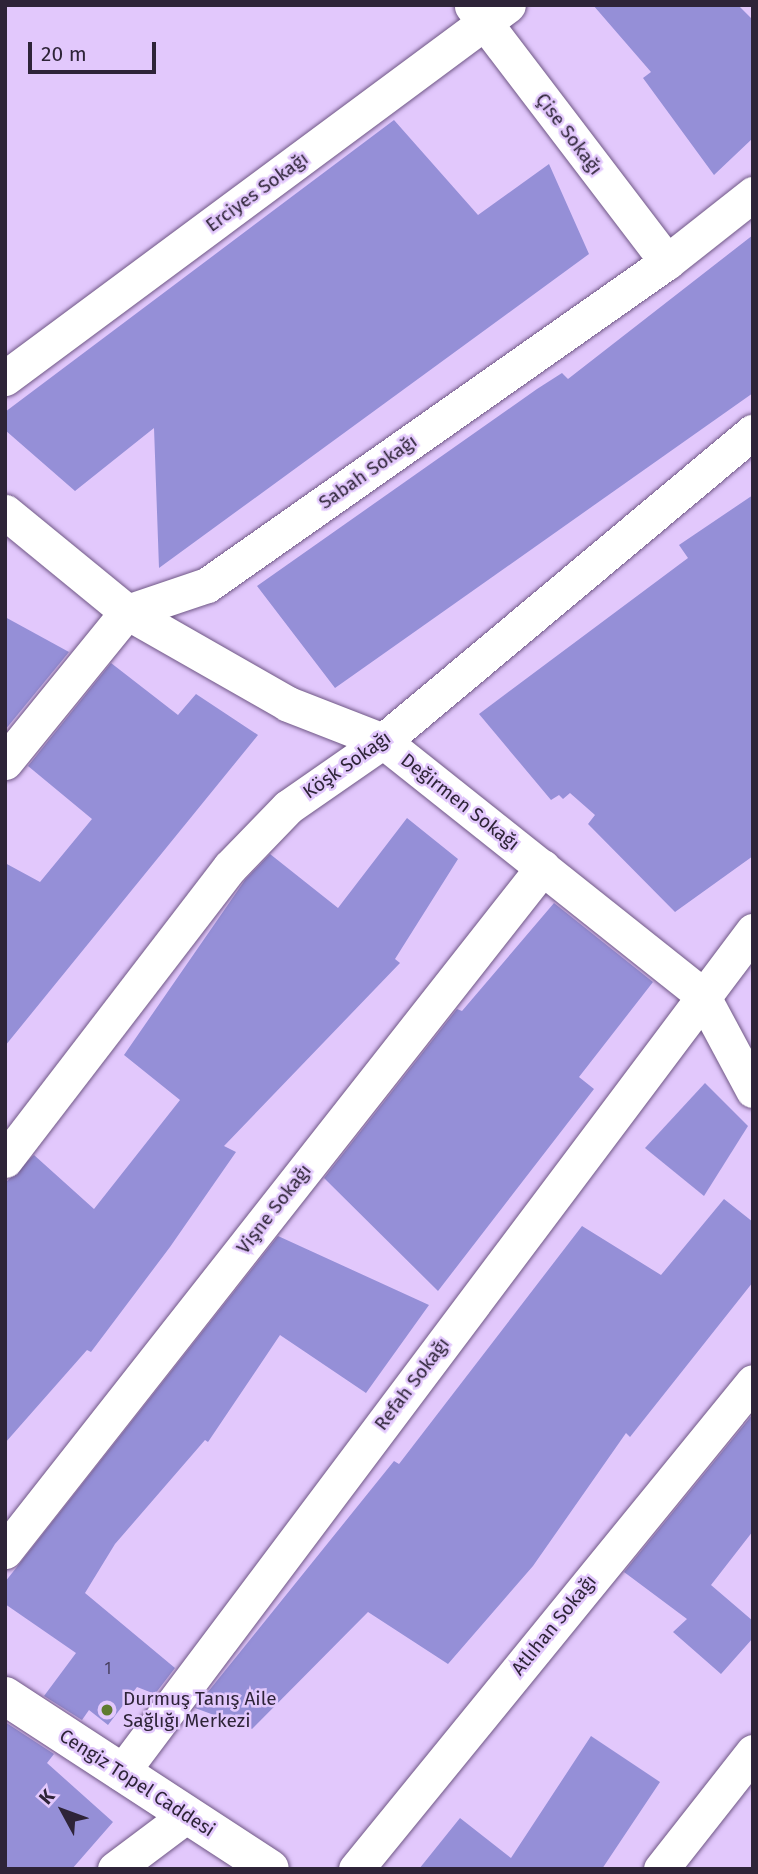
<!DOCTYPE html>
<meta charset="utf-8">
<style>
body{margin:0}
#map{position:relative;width:758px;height:1874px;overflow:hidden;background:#e2c8fc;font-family:"Fira Sans",sans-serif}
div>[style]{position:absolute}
.building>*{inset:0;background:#958fd7}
.roads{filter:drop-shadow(0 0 2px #6f5785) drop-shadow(0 0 2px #6f5785)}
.street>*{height:35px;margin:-17.5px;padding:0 17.5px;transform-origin:17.5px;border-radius:17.5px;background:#fff}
.secondary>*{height:38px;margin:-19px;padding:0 19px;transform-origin:19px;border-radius:19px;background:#fff}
.dots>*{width:19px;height:19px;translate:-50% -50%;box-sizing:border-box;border:4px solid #e2c8fc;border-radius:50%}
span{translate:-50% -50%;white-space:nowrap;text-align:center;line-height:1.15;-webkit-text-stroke:5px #e2c8fc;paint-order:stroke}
.number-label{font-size:16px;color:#483f60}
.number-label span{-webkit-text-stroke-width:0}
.street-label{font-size:19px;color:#2e2438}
.poi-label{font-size:19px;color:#2e2438}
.left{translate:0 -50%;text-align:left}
.frame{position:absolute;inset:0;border:7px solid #2e2438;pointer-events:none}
.north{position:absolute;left:28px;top:1776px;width:70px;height:70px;-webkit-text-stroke:5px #e2c8fc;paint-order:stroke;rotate:311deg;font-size:19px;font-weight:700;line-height:28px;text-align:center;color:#2e2438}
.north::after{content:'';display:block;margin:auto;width:24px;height:32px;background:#2e2438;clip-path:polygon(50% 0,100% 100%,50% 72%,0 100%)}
.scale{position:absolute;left:28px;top:42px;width:128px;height:32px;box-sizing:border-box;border:4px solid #2e2438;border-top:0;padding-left:9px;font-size:21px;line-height:24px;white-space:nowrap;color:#2e2438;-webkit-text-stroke:5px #e2c8fc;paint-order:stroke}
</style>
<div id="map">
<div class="building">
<i style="clip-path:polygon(593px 5px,738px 5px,753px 20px,753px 138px,714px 175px,643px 78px,651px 72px)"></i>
<i style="clip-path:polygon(394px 120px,478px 215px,549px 164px,589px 254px,159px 568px,154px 428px,75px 491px,5px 430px,5px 412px)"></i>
<i style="clip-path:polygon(753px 235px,753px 393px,335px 688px,257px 586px,537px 389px,562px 373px,568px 379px)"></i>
<i style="clip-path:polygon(753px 495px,753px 856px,675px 912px,588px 824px,595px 815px,570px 793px,563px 799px,559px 795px,551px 800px,479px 714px,688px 558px,679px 545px)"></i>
<i style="clip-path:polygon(5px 617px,69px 652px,5px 730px)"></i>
<i style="clip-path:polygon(111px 663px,178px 715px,196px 694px,258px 735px,5px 1046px,5px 863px,40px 882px,92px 819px,28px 766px)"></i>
<i style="clip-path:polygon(407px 818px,458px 859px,395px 959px,400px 963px,224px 1146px,236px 1152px,170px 1247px,91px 1352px,87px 1350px,5px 1443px,5px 1183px,34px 1155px,94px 1209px,180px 1100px,124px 1055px,245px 880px,270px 854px,338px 908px)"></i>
<i style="clip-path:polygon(554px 903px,653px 982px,579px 1077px,594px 1089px,438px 1291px,324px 1178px,457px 1009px,462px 1011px)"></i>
<i style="clip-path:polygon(705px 1083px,748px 1126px,704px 1196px,645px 1148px)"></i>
<i style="clip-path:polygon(724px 1199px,753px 1222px,753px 1282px,630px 1437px,626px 1433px,533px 1566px,448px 1664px,368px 1612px,252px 1729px,195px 1708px,394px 1461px,399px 1464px,582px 1226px,661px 1275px)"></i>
<i style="clip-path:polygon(278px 1236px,429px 1305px,366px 1393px,280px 1335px,208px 1442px,205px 1440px,115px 1544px,85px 1593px,175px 1668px,155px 1694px,137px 1687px,108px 1725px,89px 1710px,82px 1720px,44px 1696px,76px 1653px,5px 1604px,5px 1582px)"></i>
<i style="clip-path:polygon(753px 1414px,753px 1531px,711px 1585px,753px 1621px,753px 1638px,721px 1674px,673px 1632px,687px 1619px,624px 1572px)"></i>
<i style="clip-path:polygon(5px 1722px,54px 1754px,47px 1763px,113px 1822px,72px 1869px,5px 1869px)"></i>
<i style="clip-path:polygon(591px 1736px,660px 1782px,602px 1869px,419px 1869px,460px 1818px,511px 1858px)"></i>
</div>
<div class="roads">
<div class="street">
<i style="left:472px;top:6px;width:322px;rotate:52.7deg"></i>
<i style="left:5px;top:378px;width:626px;rotate:-36.56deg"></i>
<i style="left:5px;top:512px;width:158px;rotate:39.3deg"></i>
<i style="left:127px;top:612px;width:185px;rotate:29.7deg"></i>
<i style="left:288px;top:704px;width:102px;rotate:21.3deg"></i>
<i style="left:383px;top:741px;width:408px;rotate:38.5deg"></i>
<i style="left:702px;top:995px;width:108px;rotate:61.8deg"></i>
<i style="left:5px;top:762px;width:193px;rotate:-50.9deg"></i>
<i style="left:127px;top:612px;width:84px;rotate:-18.6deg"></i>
<i style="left:207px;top:585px;width:562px;rotate:-35.08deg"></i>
<i style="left:667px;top:262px;width:110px;rotate:-38.3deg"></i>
<i style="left:5px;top:1160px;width:369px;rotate:-52.5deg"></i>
<i style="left:230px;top:867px;width:83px;rotate:-46deg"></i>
<i style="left:288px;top:807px;width:116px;rotate:-34.8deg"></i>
<i style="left:383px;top:741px;width:482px;rotate:-39.9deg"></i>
<i style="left:5px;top:1551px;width:870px;rotate:-51.81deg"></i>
<i style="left:121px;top:1773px;width:1053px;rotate:-53.11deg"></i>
<i style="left:115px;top:1869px;width:90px;rotate:-36.9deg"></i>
<i style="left:356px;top:1869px;width:628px;rotate:-50.81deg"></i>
<i style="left:661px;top:1869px;width:149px;rotate:-51.8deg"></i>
</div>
<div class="secondary">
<i style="left:5px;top:1696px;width:316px;rotate:33.1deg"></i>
</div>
</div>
<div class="dots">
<i style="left:107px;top:1710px;background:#5f7b30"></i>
</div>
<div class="number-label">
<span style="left:108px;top:1669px">1</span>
</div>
<div class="street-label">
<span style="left:569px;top:134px;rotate:53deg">Çise Sokağı</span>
<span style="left:257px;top:192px;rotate:-36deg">Erciyes Sokağı</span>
<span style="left:368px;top:472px;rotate:-35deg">Sabah Sokağı</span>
<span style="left:347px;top:765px;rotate:-35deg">Köşk Sokağı</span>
<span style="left:460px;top:802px;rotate:38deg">Değirmen Sokağı</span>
<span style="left:274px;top:1209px;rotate:-52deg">Vişne Sokağı</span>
<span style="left:412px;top:1384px;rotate:-53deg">Refah Sokağı</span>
<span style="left:554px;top:1625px;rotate:-51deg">Atlıhan Sokağı</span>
<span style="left:137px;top:1783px;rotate:33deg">Cengiz Topel Caddesi</span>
</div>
<div class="poi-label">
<span class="left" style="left:123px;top:1710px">Durmuş Tanış Aile<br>Sağlığı Merkezi</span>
</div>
<div class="frame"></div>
<div class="north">K</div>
<div class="scale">20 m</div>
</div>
